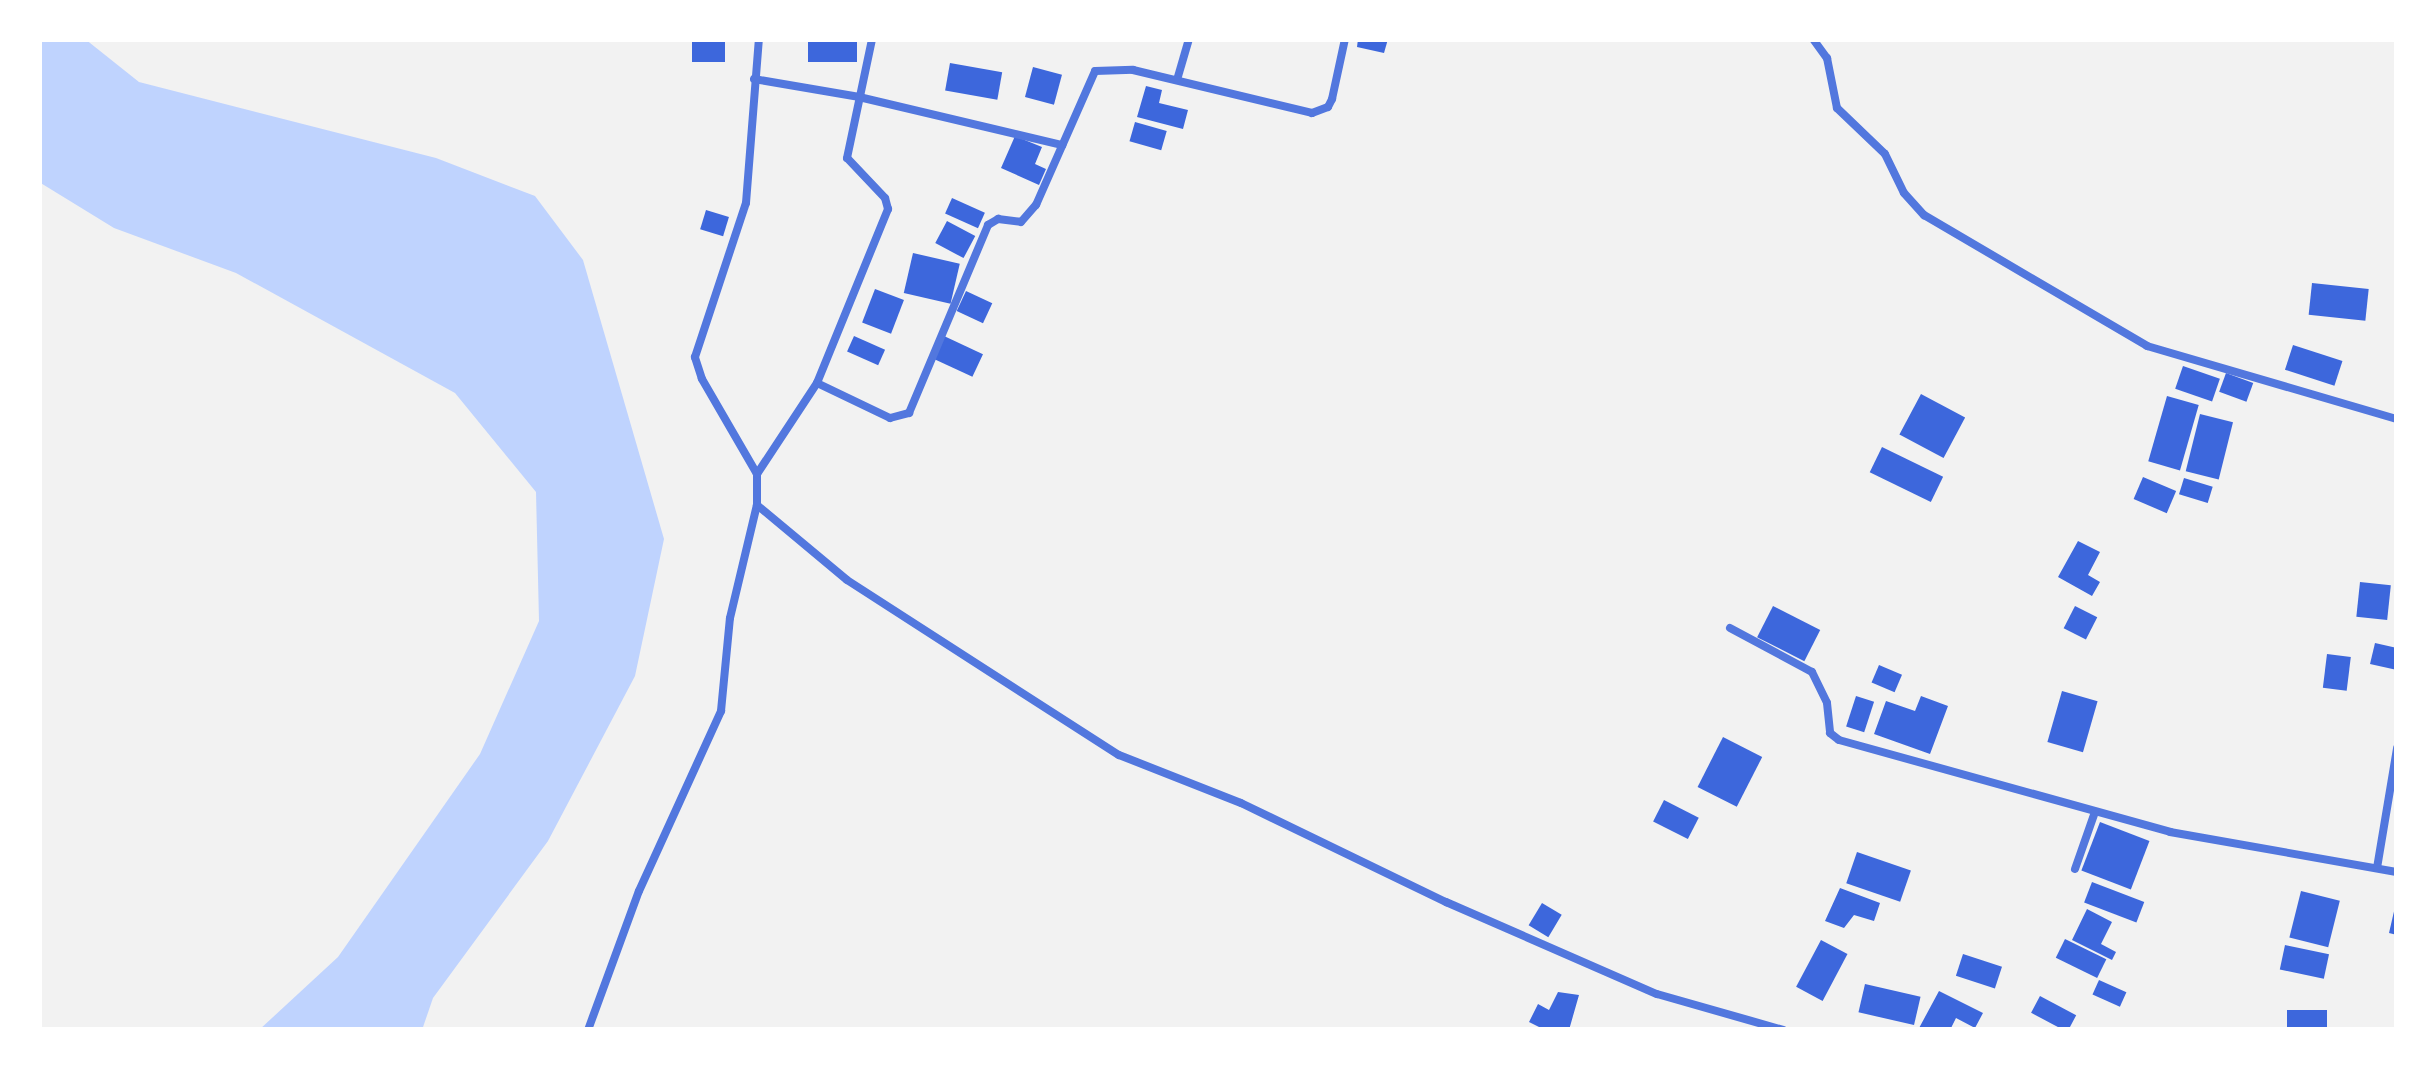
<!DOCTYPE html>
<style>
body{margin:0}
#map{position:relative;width:2436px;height:1069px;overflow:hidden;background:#f2f2f2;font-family:Roboto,sans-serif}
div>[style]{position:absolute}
.water>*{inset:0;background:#bfd3fe}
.building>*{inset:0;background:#3d67dc;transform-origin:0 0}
.minor>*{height:8px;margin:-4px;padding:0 4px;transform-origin:4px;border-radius:4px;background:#5277de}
span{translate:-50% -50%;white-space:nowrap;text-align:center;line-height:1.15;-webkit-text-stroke:10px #fff;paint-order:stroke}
.frame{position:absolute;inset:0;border:42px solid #fff;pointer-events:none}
</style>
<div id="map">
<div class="water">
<i style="clip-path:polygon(39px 39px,85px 39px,139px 82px,436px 158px,535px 196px,583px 260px,664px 539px,635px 676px,548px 841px,433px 998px,422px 1030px,259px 1030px,338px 957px,480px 754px,539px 621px,536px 492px,455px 393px,236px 273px,114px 228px,39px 182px)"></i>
</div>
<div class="building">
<i style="left:692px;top:39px;width:33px;height:23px"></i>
<i style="left:808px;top:39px;width:49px;height:23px"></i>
<i style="clip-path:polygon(1358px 39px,1388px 39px,1384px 53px,1357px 47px)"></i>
<i style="left:950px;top:63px;width:53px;height:28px;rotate:10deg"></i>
<i style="left:1033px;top:67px;width:30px;height:31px;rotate:15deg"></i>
<i style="clip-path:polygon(1146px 86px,1162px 90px,1159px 103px,1188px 110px,1183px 129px,1137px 117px)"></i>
<i style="left:1135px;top:122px;width:33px;height:20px;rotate:16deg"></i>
<i style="clip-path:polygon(1015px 136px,1042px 147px,1035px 164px,1046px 169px,1039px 185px,1001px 168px)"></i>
<i style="left:952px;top:198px;width:36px;height:17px;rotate:24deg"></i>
<i style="left:706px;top:210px;width:24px;height:20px;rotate:17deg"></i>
<i style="left:947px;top:221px;width:32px;height:25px;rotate:28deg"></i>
<i style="left:913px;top:253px;width:48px;height:41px;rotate:13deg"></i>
<i style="left:2312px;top:283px;width:57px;height:32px;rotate:6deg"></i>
<i style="left:875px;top:289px;width:31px;height:36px;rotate:21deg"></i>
<i style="left:966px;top:291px;width:29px;height:22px;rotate:25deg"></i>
<i style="left:854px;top:336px;width:34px;height:17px;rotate:24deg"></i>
<i style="left:944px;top:336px;width:43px;height:25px;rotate:25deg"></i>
<i style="left:2293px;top:345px;width:52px;height:26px;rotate:18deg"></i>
<i style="left:2183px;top:366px;width:39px;height:24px;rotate:19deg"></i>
<i style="left:2226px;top:373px;width:29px;height:20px;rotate:20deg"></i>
<i style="left:1921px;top:394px;width:50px;height:46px;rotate:28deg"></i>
<i style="left:2167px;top:396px;width:33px;height:68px;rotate:16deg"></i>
<i style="left:2200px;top:414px;width:34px;height:59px;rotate:14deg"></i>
<i style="left:1882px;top:447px;width:68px;height:28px;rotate:26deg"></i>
<i style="left:2143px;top:477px;width:36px;height:24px;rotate:23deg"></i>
<i style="left:2184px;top:478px;width:30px;height:17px;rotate:17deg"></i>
<i style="clip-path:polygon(2078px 541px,2100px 552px,2088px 575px,2100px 582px,2092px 596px,2058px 577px)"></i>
<i style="left:2360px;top:582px;width:31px;height:35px;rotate:6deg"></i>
<i style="left:1773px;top:606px;width:53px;height:35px;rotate:27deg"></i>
<i style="left:2075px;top:606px;width:25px;height:25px;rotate:27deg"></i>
<i style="clip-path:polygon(2375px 643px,2397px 648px,2397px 670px,2370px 664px)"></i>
<i style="left:2327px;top:654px;width:24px;height:34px;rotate:7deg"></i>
<i style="left:1879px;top:665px;width:25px;height:19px;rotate:23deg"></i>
<i style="left:2062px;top:691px;width:37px;height:53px;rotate:16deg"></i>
<i style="left:1856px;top:696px;width:19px;height:32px;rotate:18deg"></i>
<i style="clip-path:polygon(1921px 696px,1948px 706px,1930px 754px,1874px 734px,1886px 701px,1915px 711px)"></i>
<i style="left:1723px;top:737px;width:44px;height:56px;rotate:27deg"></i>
<i style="left:1664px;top:800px;width:39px;height:24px;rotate:27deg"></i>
<i style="left:2100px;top:822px;width:53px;height:52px;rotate:21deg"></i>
<i style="left:1857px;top:852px;width:57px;height:33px;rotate:19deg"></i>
<i style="left:2092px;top:882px;width:56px;height:22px;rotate:21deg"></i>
<i style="clip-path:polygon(1840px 888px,1880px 903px,1874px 921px,1854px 915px,1844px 928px,1825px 921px)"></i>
<i style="left:2301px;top:891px;width:40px;height:48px;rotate:14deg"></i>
<i style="left:1542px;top:903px;width:23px;height:26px;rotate:31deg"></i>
<i style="clip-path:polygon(2395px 907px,2397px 907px,2397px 935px,2389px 933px)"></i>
<i style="clip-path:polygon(2087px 909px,2112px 922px,2101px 944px,2116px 952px,2112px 960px,2072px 940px)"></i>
<i style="left:2065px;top:939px;width:46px;height:21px;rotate:26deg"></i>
<i style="left:1821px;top:940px;width:30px;height:53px;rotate:28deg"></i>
<i style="left:2285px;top:945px;width:45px;height:25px;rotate:12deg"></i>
<i style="left:1963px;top:954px;width:41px;height:23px;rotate:18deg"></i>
<i style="left:2099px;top:980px;width:30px;height:16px;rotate:24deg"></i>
<i style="left:1865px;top:984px;width:57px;height:29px;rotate:13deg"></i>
<i style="clip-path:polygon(1939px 991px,1983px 1013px,1975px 1028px,1956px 1018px,1950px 1030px,1918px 1030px)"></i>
<i style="clip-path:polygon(1558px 992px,1579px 995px,1569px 1030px,1545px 1030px,1529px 1022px,1538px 1004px,1549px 1010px)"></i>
<i style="left:2040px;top:996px;width:41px;height:19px;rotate:28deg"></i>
<i style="left:2327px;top:1010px;width:20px;height:40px;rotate:90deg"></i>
</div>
<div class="minor">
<i style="left:1813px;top:39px;width:24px;rotate:54deg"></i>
<i style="left:1827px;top:58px;width:51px;rotate:78.7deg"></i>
<i style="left:1837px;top:108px;width:66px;rotate:43.8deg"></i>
<i style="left:1885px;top:154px;width:43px;rotate:64deg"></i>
<i style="left:1904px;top:193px;width:30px;rotate:48deg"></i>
<i style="left:1924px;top:215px;width:259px;rotate:30.4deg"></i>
<i style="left:2147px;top:346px;width:260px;rotate:16.3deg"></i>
<i style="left:754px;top:79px;width:107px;rotate:9.7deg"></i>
<i style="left:859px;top:97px;width:209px;rotate:13.3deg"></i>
<i style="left:1177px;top:80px;width:43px;rotate:-73.7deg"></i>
<i style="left:817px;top:383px;width:81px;rotate:25.6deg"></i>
<i style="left:890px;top:418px;width:20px;rotate:-15deg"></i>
<i style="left:909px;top:413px;width:204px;rotate:-67.2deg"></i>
<i style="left:988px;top:225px;width:12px;rotate:-31deg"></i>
<i style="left:998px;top:219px;width:23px;rotate:7deg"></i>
<i style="left:1021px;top:222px;width:23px;rotate:-49deg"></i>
<i style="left:1036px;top:205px;width:146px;rotate:-66.2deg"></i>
<i style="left:1095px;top:71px;width:38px;rotate:-2deg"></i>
<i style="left:1133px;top:70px;width:184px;rotate:13.5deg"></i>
<i style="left:1312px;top:113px;width:17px;rotate:-21deg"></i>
<i style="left:1328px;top:107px;width:9px;rotate:-63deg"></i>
<i style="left:1332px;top:99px;width:61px;rotate:-77.8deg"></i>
<i style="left:757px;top:474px;width:109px;rotate:-56.6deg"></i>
<i style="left:817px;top:383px;width:188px;rotate:-67.8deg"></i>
<i style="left:888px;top:209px;width:11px;rotate:-105deg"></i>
<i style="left:885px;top:198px;width:55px;rotate:-133.5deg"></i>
<i style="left:847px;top:158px;width:122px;rotate:-78.1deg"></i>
<i style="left:757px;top:505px;width:117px;rotate:39.8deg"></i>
<i style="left:847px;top:580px;width:323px;rotate:32.8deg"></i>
<i style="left:1119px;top:755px;width:131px;rotate:21.5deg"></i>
<i style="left:1241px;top:803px;width:228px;rotate:25.8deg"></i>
<i style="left:1446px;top:902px;width:230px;rotate:23.6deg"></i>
<i style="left:1657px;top:994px;width:131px;rotate:15.9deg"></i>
<i style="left:1730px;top:628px;width:93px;rotate:28.2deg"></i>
<i style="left:1812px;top:672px;width:34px;rotate:64deg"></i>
<i style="left:1827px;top:703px;width:30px;rotate:84deg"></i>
<i style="left:1830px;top:733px;width:11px;rotate:38deg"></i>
<i style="left:1839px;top:740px;width:344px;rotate:15.5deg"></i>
<i style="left:2170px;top:832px;width:230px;rotate:10deg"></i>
<i style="left:2377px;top:868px;width:122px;rotate:-80.5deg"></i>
<i style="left:2075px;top:869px;width:60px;rotate:-70.7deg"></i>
<i style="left:588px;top:1030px;width:148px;rotate:-69.9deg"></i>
<i style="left:639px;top:891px;width:198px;rotate:-65.5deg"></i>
<i style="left:721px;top:711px;width:93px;rotate:-84.5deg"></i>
<i style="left:730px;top:618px;width:116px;rotate:-76.6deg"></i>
<i style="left:757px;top:505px;width:31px;rotate:-90deg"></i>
<i style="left:757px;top:474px;width:110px;rotate:-120.1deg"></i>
<i style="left:702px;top:379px;width:23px;rotate:-108deg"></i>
<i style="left:695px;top:357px;width:162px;rotate:-71.7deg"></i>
<i style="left:746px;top:203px;width:165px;rotate:-85.5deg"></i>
</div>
<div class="frame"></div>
</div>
